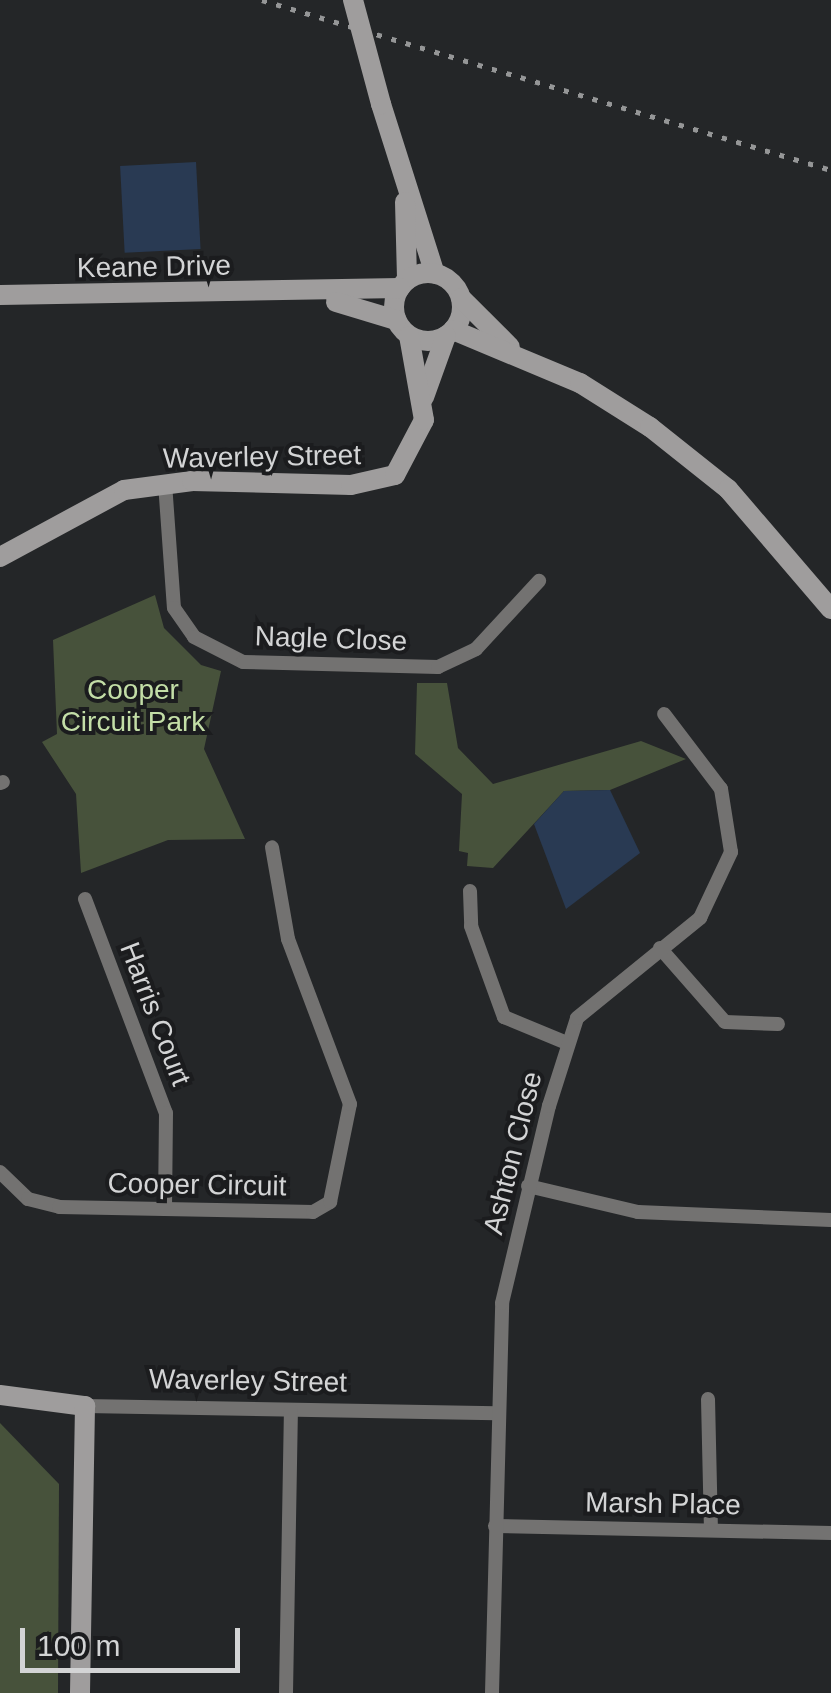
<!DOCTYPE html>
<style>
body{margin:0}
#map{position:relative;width:831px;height:1693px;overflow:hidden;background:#242628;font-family:Arial,sans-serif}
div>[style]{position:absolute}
.green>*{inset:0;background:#47523b}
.water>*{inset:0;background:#293a53;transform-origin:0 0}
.street>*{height:14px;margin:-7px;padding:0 7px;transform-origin:7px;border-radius:7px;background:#737271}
.secondary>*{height:20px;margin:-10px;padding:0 10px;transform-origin:10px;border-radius:10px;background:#9f9d9d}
.secondary>.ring{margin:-10px;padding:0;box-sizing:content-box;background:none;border:20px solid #9f9d9d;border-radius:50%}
.rail>*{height:5px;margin-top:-2.5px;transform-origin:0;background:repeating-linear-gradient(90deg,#959697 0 5px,transparent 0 15px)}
.secondary-bridge>*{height:20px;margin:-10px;padding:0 10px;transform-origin:10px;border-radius:10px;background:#9f9d9d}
span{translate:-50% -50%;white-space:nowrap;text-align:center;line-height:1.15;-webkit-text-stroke:8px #1b1c1e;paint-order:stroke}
.street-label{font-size:28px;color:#d3d4d5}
.park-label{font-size:28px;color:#c3dea7}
.scale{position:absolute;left:20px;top:1628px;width:220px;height:45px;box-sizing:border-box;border:5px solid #d3d4d5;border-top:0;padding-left:12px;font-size:30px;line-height:35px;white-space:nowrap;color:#d3d4d5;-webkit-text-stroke:8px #1b1c1e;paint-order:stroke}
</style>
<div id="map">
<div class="green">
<i style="clip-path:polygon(155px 595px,164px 628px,201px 665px,221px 671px,204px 749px,245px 839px,168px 840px,81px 873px,76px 794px,42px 742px,57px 734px,53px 640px)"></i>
<i style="clip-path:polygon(417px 683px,447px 683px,458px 748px,493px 784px,641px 741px,686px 759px,610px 790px,564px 791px,493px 868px,467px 866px,468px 853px,459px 851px,462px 794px,415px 754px)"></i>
<i style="clip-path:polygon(0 1423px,59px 1484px,58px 1693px,0 1693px)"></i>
</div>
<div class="water">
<i style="left:196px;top:162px;width:87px;height:76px;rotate:87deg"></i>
<i style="clip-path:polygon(610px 790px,640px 853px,566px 909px,534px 824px,564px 791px)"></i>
</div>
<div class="street">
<i style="left:165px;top:483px;width:125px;rotate:85.9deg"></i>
<i style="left:174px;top:608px;width:35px;rotate:55deg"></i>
<i style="left:194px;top:637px;width:55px;rotate:27deg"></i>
<i style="left:243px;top:662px;width:195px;rotate:1.5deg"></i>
<i style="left:438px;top:667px;width:42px;rotate:-25.3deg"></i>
<i style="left:476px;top:649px;width:93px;rotate:-47.2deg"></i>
<i style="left:0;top:783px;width:3px;rotate:-18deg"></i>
<i style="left:470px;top:891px;width:35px;rotate:88deg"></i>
<i style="left:471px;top:926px;width:97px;rotate:70.1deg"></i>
<i style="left:504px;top:1017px;width:68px;rotate:22.4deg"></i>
<i style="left:85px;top:899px;width:229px;rotate:69.3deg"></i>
<i style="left:166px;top:1113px;width:96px;rotate:90.6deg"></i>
<i style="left:660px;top:948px;width:98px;rotate:48.7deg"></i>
<i style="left:725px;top:1022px;width:53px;rotate:2.2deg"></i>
<i style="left:0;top:1172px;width:39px;rotate:44deg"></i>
<i style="left:28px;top:1199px;width:32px;rotate:14deg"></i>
<i style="left:59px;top:1207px;width:254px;rotate:1.1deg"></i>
<i style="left:313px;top:1212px;width:20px;rotate:-30deg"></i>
<i style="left:330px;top:1202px;width:100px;rotate:-78.5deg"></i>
<i style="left:350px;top:1104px;width:176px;rotate:-110.6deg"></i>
<i style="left:288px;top:939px;width:93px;rotate:-99.9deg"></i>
<i style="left:528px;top:1186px;width:113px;rotate:13.3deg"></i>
<i style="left:638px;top:1212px;width:193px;rotate:2.4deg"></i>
<i style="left:708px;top:1399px;width:131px;rotate:88.7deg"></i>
<i style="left:85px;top:1406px;width:411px;rotate:1deg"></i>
<i style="left:495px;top:1526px;width:336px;rotate:1.2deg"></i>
<i style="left:286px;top:1693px;width:283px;rotate:-89deg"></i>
<i style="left:492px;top:1693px;width:390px;rotate:-88.5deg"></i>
<i style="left:502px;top:1303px;width:203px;rotate:-76.6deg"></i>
<i style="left:549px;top:1106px;width:92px;rotate:-72.3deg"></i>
<i style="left:577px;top:1018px;width:159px;rotate:-39.1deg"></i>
<i style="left:700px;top:918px;width:73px;rotate:-64.8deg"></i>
<i style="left:731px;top:852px;width:64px;rotate:-99deg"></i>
<i style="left:721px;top:789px;width:94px;rotate:-127.2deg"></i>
</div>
<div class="secondary">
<i style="left:381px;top:104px;width:178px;rotate:72.4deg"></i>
<i style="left:405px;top:202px;width:78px;rotate:88.5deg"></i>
<i class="ring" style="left:394px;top:273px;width:48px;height:48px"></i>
<i style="left:0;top:295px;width:400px;rotate:-1deg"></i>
<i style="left:461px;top:298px;width:69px;rotate:45deg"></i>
<i style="left:336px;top:302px;width:63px;rotate:16.7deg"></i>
<i style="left:453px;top:330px;width:138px;rotate:22.7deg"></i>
<i style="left:580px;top:383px;width:83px;rotate:32.2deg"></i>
<i style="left:650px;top:427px;width:100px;rotate:38.5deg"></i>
<i style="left:728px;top:489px;width:158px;rotate:49.4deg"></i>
<i style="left:424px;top:397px;width:65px;rotate:-70.2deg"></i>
<i style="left:0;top:557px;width:141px;rotate:-28.4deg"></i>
<i style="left:124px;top:490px;width:69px;rotate:-7.5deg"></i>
<i style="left:192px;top:481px;width:159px;rotate:1.4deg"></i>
<i style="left:351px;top:485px;width:45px;rotate:-12.8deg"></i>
<i style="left:395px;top:475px;width:62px;rotate:-62.2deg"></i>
<i style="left:424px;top:420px;width:85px;rotate:-100.1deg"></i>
<i style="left:0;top:1395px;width:86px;rotate:7.4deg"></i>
<i style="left:85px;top:1406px;width:287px;rotate:91deg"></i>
</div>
<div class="rail">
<i style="left:262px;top:0;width:594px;rotate:16.63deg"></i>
</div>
<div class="secondary-bridge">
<i style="left:353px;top:0;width:108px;rotate:74.9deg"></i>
</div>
<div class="street-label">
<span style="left:154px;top:267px;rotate:-1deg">Keane Drive</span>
<span style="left:262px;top:457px;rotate:-1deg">Waverley Street</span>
<span style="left:331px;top:639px;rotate:2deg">Nagle Close</span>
<span style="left:155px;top:1014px;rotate:69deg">Harris Court</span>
<span style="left:513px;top:1153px;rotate:-76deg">Ashton Close</span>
<span style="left:197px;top:1185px;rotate:1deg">Cooper Circuit</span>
<span style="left:248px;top:1381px;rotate:1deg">Waverley Street</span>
<span style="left:663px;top:1504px;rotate:1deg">Marsh Place</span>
</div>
<div class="park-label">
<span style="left:133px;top:706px">Cooper<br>Circuit Park</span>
</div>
<div class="scale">100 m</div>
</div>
